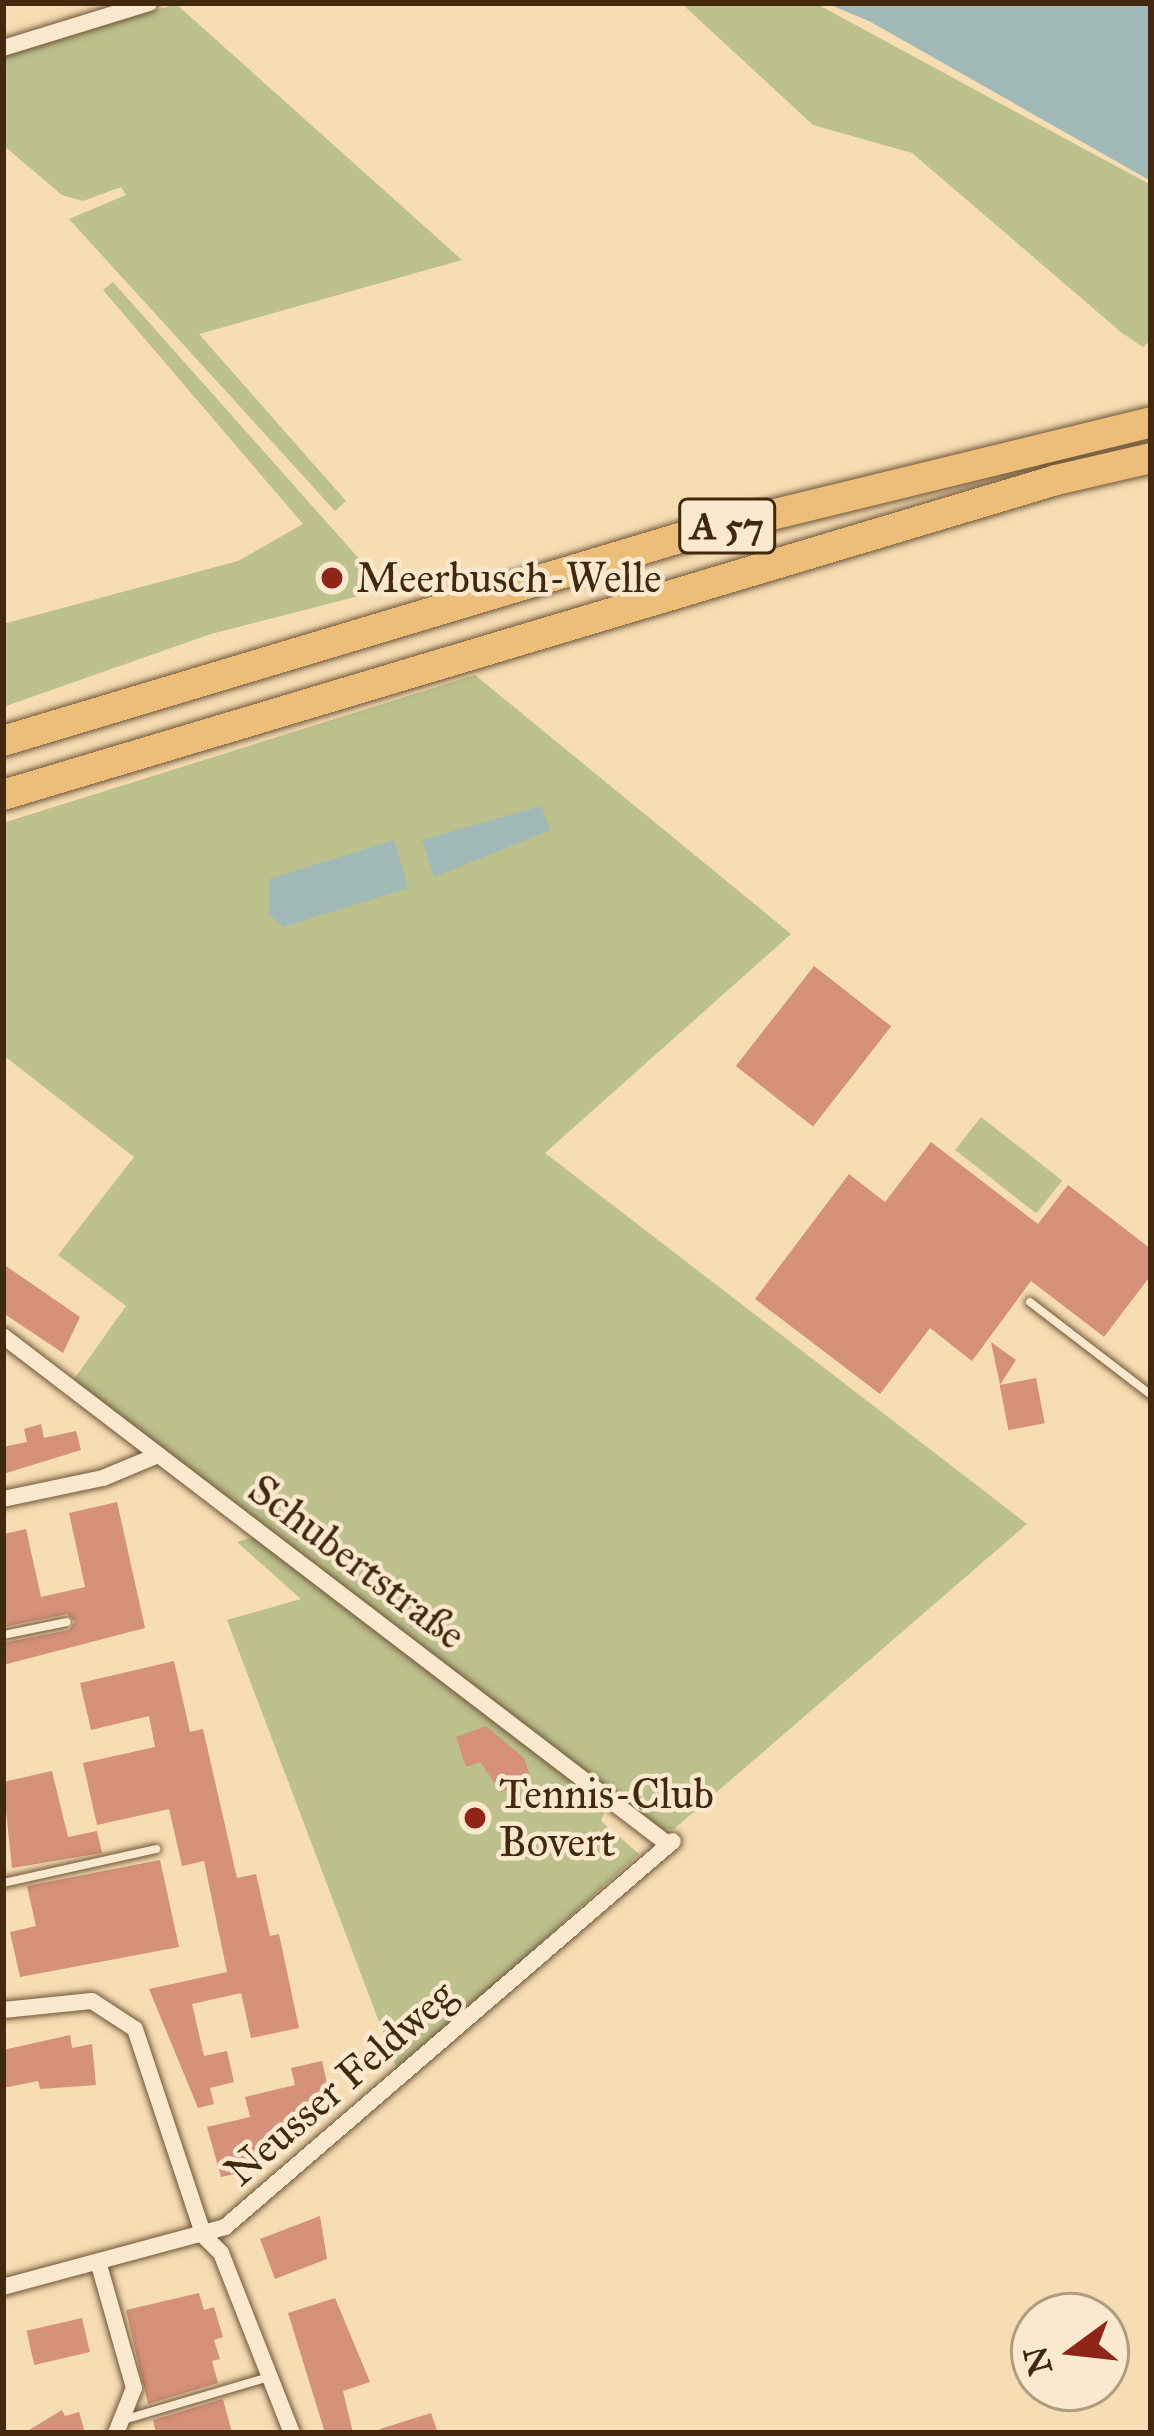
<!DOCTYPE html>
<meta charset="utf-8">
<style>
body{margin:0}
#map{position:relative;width:1154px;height:2436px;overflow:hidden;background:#f7ddb4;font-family:"IM FELL Great Primer",serif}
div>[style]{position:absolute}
.green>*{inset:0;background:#bcc18e;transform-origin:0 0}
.water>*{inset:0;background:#a1bab7}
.building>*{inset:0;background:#d5917a;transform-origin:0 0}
.roads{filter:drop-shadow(0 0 3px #6f5537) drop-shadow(0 0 3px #6f5537)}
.service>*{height:8px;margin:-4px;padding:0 4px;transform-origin:4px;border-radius:4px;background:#fae9ce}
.minor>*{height:16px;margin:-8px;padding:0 8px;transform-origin:8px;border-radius:8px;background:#fae9ce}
.motorway>*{height:30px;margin:-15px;padding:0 15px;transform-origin:15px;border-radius:15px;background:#ecbe7a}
.dots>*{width:33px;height:33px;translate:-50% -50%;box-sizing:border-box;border:6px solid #fae9ce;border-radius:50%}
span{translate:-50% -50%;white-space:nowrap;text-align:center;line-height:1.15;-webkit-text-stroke:9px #fae9ce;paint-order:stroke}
.shield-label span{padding:3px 9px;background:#fae9ce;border:3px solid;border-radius:9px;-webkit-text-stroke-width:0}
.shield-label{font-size:39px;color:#42280d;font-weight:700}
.poi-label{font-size:42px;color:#42280d}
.left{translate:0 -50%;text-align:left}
.street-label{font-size:42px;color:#42280d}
.frame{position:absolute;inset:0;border:6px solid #42280d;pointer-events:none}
.north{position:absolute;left:1010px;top:2292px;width:120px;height:120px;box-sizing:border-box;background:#fae9ce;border:3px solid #b09c81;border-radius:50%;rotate:255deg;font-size:33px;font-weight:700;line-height:48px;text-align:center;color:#42280d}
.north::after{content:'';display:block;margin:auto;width:42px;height:54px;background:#8f2418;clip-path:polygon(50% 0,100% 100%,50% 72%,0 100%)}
</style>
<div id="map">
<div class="green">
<i style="clip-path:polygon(681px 3px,815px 3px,1151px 185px,1151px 340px,1143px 347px,1122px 333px,912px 153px,813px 125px)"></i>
<i style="clip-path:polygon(176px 4px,462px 260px,199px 334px,346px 501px,335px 511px,69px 219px,126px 195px,121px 187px,83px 201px,62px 195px,3px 145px,3px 56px)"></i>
<i style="clip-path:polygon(113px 282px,386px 589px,211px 634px,3px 707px,3px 624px,238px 561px,303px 524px,103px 290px)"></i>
<i style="clip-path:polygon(475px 675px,791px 934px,545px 1153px,1027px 1524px,674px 1829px,656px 1830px,72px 1382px,126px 1306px,58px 1255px,134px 1157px,3px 1055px,3px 823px)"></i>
<i style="left:981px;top:1117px;width:103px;height:42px;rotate:38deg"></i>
<i style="clip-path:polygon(258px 1536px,607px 1806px,601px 1821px,639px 1854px,398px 2072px,227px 1620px,301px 1599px,237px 1542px)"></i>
</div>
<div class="water">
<i style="clip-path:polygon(826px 3px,1151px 3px,1151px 181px,869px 21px)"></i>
<i style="clip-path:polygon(541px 806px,550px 830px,434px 877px,422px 840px)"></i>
<i style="clip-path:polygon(394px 840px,408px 888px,283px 927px,269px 914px,269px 879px)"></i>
</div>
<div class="building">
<i style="left:814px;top:966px;width:98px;height:127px;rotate:38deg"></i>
<i style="clip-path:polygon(931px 1142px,1038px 1224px,1068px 1185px,1151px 1249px,1151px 1275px,1104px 1337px,1031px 1281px,972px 1361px,930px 1328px,880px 1394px,755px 1299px,849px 1174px,885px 1202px)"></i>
<i style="clip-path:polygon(3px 1264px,80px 1317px,63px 1353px,3px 1313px)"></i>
<i style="clip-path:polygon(991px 1342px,1016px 1360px,1000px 1385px)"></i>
<i style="left:1036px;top:1378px;width:46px;height:37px;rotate:79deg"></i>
<i style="clip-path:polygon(41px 1424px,44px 1438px,76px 1431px,81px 1450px,3px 1474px,3px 1447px,27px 1442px,24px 1429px)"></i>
<i style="clip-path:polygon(117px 1502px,145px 1628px,3px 1665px,3px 1643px,69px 1630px,75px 1622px,67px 1614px,3px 1627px,4px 1534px,26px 1529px,41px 1597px,85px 1587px,69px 1513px)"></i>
<i style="clip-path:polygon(174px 1661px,190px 1732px,203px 1729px,237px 1878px,256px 1874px,270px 1936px,279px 1934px,299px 2028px,251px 2038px,241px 1993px,192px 2004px,204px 2056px,227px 2051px,234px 2082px,210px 2088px,214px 2104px,198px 2108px,149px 1989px,227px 1972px,204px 1861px,182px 1866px,169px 1809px,97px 1825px,83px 1763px,155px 1747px,149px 1716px,91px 1730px,80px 1683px)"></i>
<i style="clip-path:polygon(486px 1726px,524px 1758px,532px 1782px,501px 1792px,480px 1762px,466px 1767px,456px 1737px)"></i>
<i style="clip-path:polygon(52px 1771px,68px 1837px,97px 1831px,102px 1853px,12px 1868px,3px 1782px)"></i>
<i style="clip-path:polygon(160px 1860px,179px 1947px,20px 1977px,10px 1932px,36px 1926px,27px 1886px)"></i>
<i style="clip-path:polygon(70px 2035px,72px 2048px,92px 2044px,96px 2085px,40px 2089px,38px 2081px,3px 2088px,3px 2050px)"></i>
<i style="clip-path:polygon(322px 2061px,332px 2106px,291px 2115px,297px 2137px,256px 2149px,261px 2168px,221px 2177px,207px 2127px,250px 2117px,245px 2097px,295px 2085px,291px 2068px)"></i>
<i style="clip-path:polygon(320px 2216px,327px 2259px,275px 2279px,260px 2239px)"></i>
<i style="clip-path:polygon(199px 2293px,204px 2310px,214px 2307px,223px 2337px,214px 2340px,220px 2359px,212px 2361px,218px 2383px,148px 2404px,126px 2310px)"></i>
<i style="clip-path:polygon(335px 2298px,370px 2382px,343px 2391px,353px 2433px,325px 2433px,288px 2313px)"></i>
<i style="left:82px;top:2318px;width:35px;height:57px;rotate:77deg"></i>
<i style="clip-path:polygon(223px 2399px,232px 2433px,156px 2433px,153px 2420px)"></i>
<i style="clip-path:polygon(62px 2410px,65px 2416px,79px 2412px,85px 2433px,24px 2433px)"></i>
<i style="clip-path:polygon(431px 2413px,438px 2433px,380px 2433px,380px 2429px)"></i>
</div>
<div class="roads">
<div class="service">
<i style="left:1030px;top:1302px;width:153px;rotate:37.5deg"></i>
<i style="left:3px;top:1635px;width:65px;rotate:-11.5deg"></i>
<i style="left:3px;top:1883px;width:157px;rotate:-12.5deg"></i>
<i style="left:123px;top:2420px;width:152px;rotate:-16.4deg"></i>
</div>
<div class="minor">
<i style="left:3px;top:48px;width:153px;rotate:-17.1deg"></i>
<i style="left:3px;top:1336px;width:838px;rotate:37.39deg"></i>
<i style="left:3px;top:1499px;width:102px;rotate:-11.9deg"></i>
<i style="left:103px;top:1478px;width:60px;rotate:-22.7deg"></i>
<i style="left:3px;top:2010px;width:89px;rotate:-5.8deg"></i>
<i style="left:92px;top:2001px;width:51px;rotate:33.1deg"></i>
<i style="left:135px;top:2029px;width:218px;rotate:71.6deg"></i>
<i style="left:204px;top:2236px;width:24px;rotate:45deg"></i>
<i style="left:221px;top:2253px;width:193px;rotate:68.5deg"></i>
<i style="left:99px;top:2265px;width:128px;rotate:74.1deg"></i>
<i style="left:134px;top:2388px;width:48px;rotate:111.8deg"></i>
<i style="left:3px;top:2287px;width:230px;rotate:-15.1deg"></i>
<i style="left:225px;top:2227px;width:591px;rotate:-40.75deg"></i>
</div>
<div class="motorway">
<i style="left:3px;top:741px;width:720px;rotate:-16.7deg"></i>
<i style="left:693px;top:534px;width:471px;rotate:-13.7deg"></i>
<i style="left:3px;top:795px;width:1099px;rotate:-16.65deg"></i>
<i style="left:1056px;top:480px;width:98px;rotate:-13deg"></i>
</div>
</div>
<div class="dots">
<i style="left:332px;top:578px;background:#8f2418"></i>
<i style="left:475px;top:1818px;background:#8f2418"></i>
</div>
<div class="shield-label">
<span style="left:727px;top:526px">A 57</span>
</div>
<div class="poi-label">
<span class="left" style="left:356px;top:578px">Meerbusch-Welle</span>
<span class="left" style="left:499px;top:1818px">Tennis-Club<br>Bovert</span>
</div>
<div class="street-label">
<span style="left:357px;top:1562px;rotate:37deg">Schubertstraße</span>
<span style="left:340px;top:2083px;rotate:-41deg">Neusser Feldweg</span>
</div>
<div class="frame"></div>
<div class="north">N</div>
</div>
